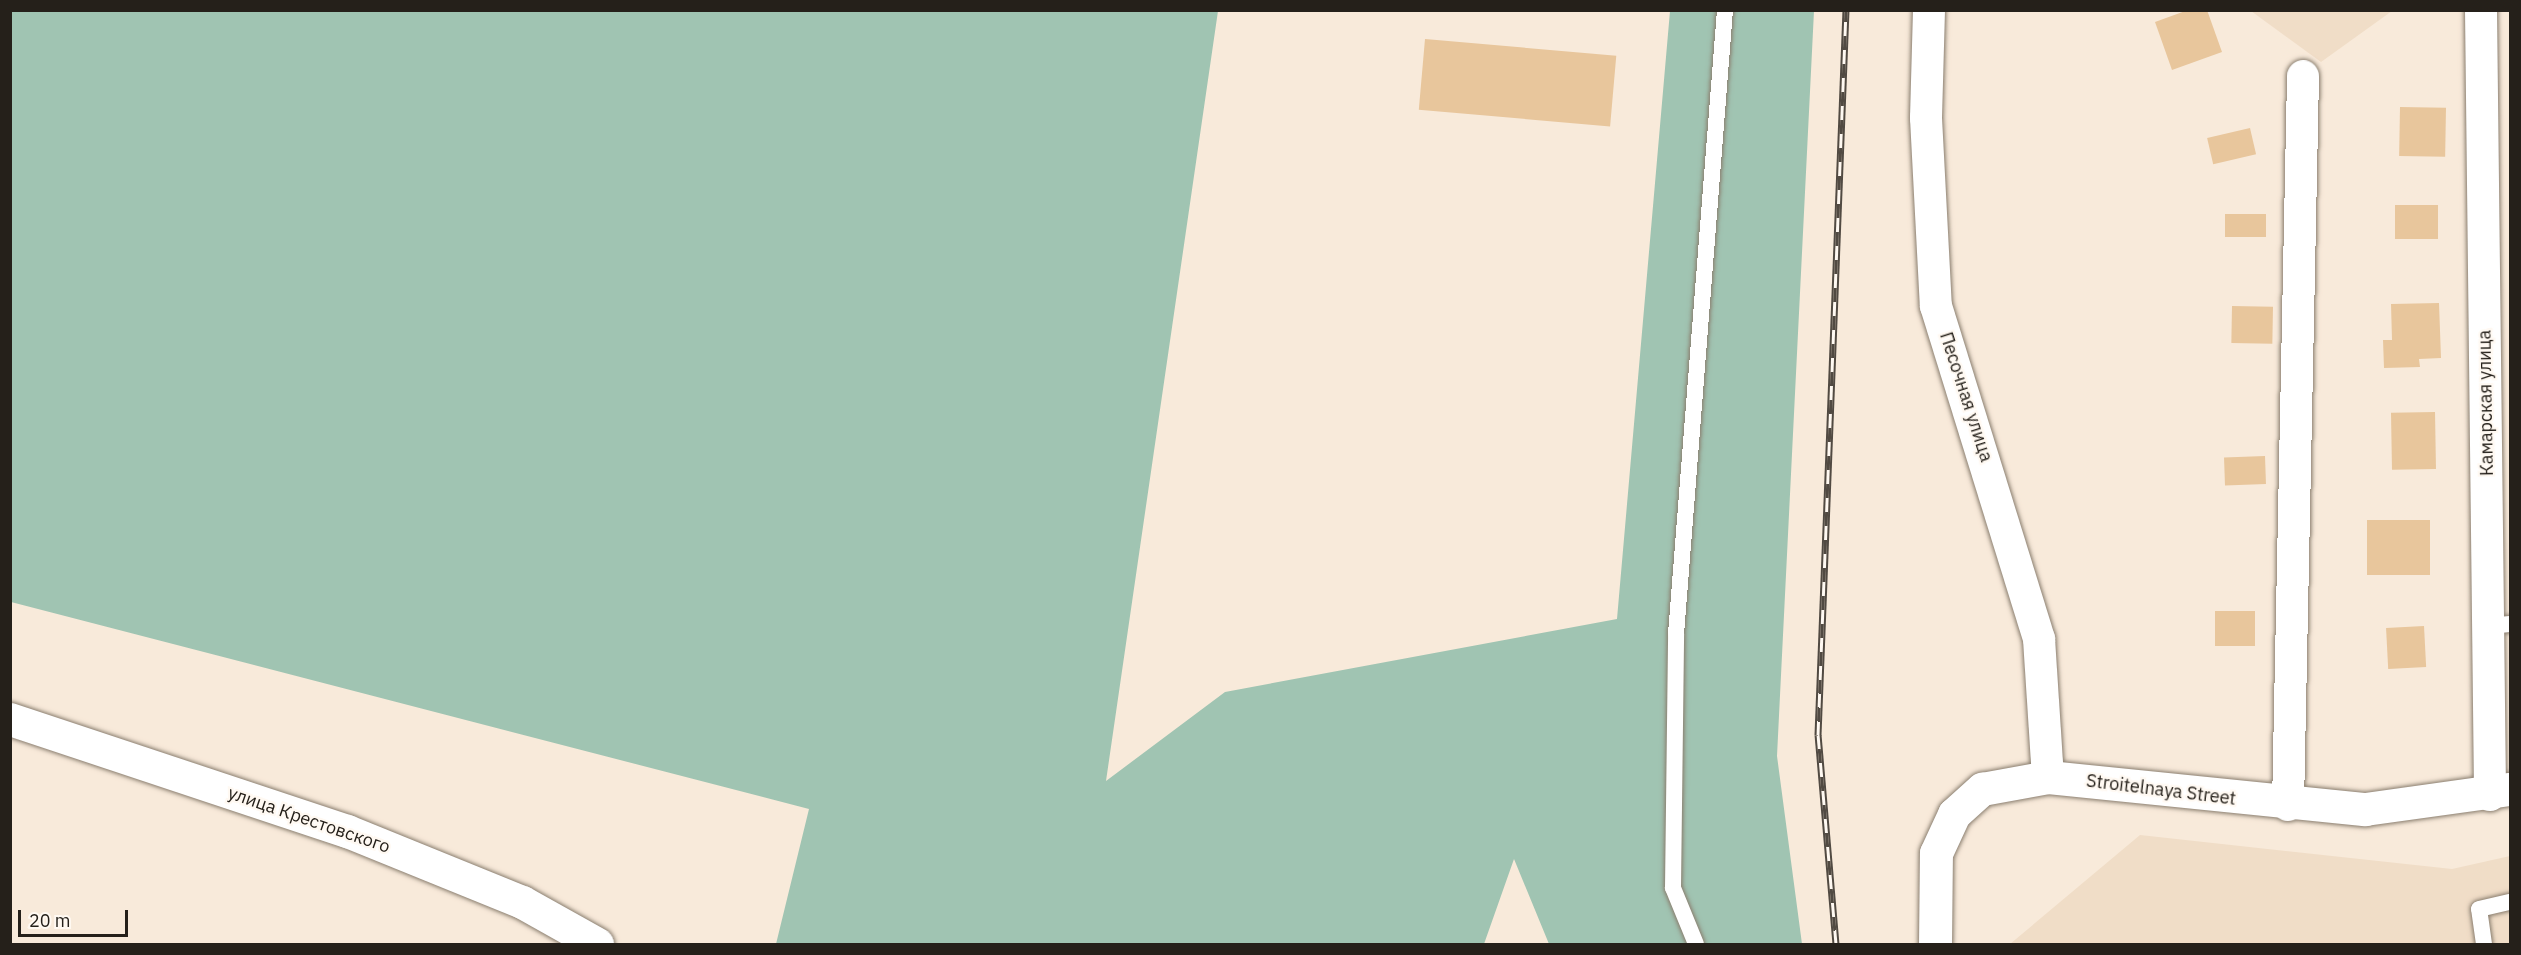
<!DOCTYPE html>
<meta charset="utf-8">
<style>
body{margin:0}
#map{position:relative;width:2521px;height:955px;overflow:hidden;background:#f8eada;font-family:"IBM Plex Sans",sans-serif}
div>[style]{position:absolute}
.built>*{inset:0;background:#f0ddc7}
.green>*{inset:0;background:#a0c4b2}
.building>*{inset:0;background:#e8c69c;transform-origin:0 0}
.roads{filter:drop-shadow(0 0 2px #8a7e6f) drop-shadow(0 0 2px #8a7e6f)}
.lane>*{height:16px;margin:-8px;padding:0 8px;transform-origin:8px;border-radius:8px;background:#fff}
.street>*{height:32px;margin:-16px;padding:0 16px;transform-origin:16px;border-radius:16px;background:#fff}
.secondary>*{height:33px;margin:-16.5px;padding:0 16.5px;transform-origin:16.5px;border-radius:16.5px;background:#fff}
.rail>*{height:7px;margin-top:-3.5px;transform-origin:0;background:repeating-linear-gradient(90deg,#fff9f2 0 14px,#514a42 0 28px);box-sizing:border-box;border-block:2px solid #514a42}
span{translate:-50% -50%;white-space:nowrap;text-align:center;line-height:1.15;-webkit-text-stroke:4.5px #fff9f2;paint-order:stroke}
.street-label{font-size:18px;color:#25201a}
.frame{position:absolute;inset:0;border:12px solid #25201a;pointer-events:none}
.scale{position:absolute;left:18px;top:910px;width:110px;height:27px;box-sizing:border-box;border:3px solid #25201a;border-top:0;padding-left:8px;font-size:18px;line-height:21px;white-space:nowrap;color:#25201a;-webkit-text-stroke:4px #fff9f2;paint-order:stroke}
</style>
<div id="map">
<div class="built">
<i style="clip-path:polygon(2251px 11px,2392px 11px,2321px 62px)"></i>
<i style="clip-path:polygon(2140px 835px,2452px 869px,2510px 856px,2510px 944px,2010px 944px)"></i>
</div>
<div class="green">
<i style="clip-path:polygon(10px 11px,1218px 11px,1106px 781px,1225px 692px,1617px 619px,1670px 11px,1814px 11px,1777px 756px,1802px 944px,1549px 944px,1514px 859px,1484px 944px,776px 944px,809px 809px,11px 602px)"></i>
</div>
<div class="building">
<i style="clip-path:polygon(2188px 10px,2207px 10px,2222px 52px,2172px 70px,2155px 22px)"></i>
<i style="left:1425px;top:39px;width:192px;height:71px;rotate:5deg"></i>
<i style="left:2400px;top:107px;width:46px;height:49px;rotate:1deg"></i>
<i style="left:2250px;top:128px;width:27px;height:44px;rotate:77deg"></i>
<i style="left:2395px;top:205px;width:43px;height:34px"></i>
<i style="left:2225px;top:214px;width:41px;height:23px"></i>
<i style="clip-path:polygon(2439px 303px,2441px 358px,2419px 359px,2420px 367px,2384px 368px,2383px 340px,2392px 340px,2391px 304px)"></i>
<i style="left:2232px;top:306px;width:41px;height:37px;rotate:1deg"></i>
<i style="left:2435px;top:412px;width:57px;height:44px;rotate:89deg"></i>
<i style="left:2265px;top:456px;width:28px;height:41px;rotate:88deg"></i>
<i style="left:2367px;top:520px;width:63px;height:55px"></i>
<i style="left:2215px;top:611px;width:40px;height:35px"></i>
<i style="left:2424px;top:626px;width:41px;height:38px;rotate:87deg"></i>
</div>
<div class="roads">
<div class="lane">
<i style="left:2488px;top:626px;width:22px;rotate:-5deg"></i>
<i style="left:1696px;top:944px;width:61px;rotate:-112.3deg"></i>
<i style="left:1673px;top:888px;width:254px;rotate:-89.3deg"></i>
<i style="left:1676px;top:634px;width:626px;rotate:-85.51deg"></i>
<i style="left:2484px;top:944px;width:35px;rotate:-98deg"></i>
<i style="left:2479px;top:909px;width:32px;rotate:-13deg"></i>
</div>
<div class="street">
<i style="left:1929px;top:10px;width:108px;rotate:91.6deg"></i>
<i style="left:1926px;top:118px;width:188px;rotate:87deg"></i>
<i style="left:1936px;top:306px;width:349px;rotate:72.8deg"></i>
<i style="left:2039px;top:639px;width:138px;rotate:86.3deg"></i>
<i style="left:2481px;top:10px;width:785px;rotate:89.34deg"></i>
<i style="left:2288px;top:805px;width:729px;rotate:-88.82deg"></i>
</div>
<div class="secondary">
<i style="left:10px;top:719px;width:355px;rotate:18.4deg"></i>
<i style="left:347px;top:831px;width:189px;rotate:22.1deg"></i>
<i style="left:522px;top:902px;width:86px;rotate:29.2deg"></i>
<i style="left:1935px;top:944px;width:91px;rotate:-89.4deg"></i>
<i style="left:1936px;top:853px;width:43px;rotate:-65.2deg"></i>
<i style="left:1954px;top:814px;width:38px;rotate:-42deg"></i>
<i style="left:1982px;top:789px;width:67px;rotate:-10.3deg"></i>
<i style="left:2048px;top:777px;width:319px;rotate:5.8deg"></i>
<i style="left:2365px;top:809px;width:146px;rotate:-7.9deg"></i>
</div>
</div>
<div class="rail">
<i style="left:1836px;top:944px;width:210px;rotate:-94.9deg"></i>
<i style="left:1818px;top:735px;width:726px;rotate:-87.79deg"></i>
</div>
<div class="street-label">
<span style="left:1966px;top:397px;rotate:72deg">Песочная улица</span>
<span style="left:2486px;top:403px;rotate:-91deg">Камарская улица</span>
<span style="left:2161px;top:790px;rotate:7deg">Stroitelnaya Street</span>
<span style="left:309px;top:820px;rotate:19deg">улица Крестовского</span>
</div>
<div class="frame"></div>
<div class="scale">20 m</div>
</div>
